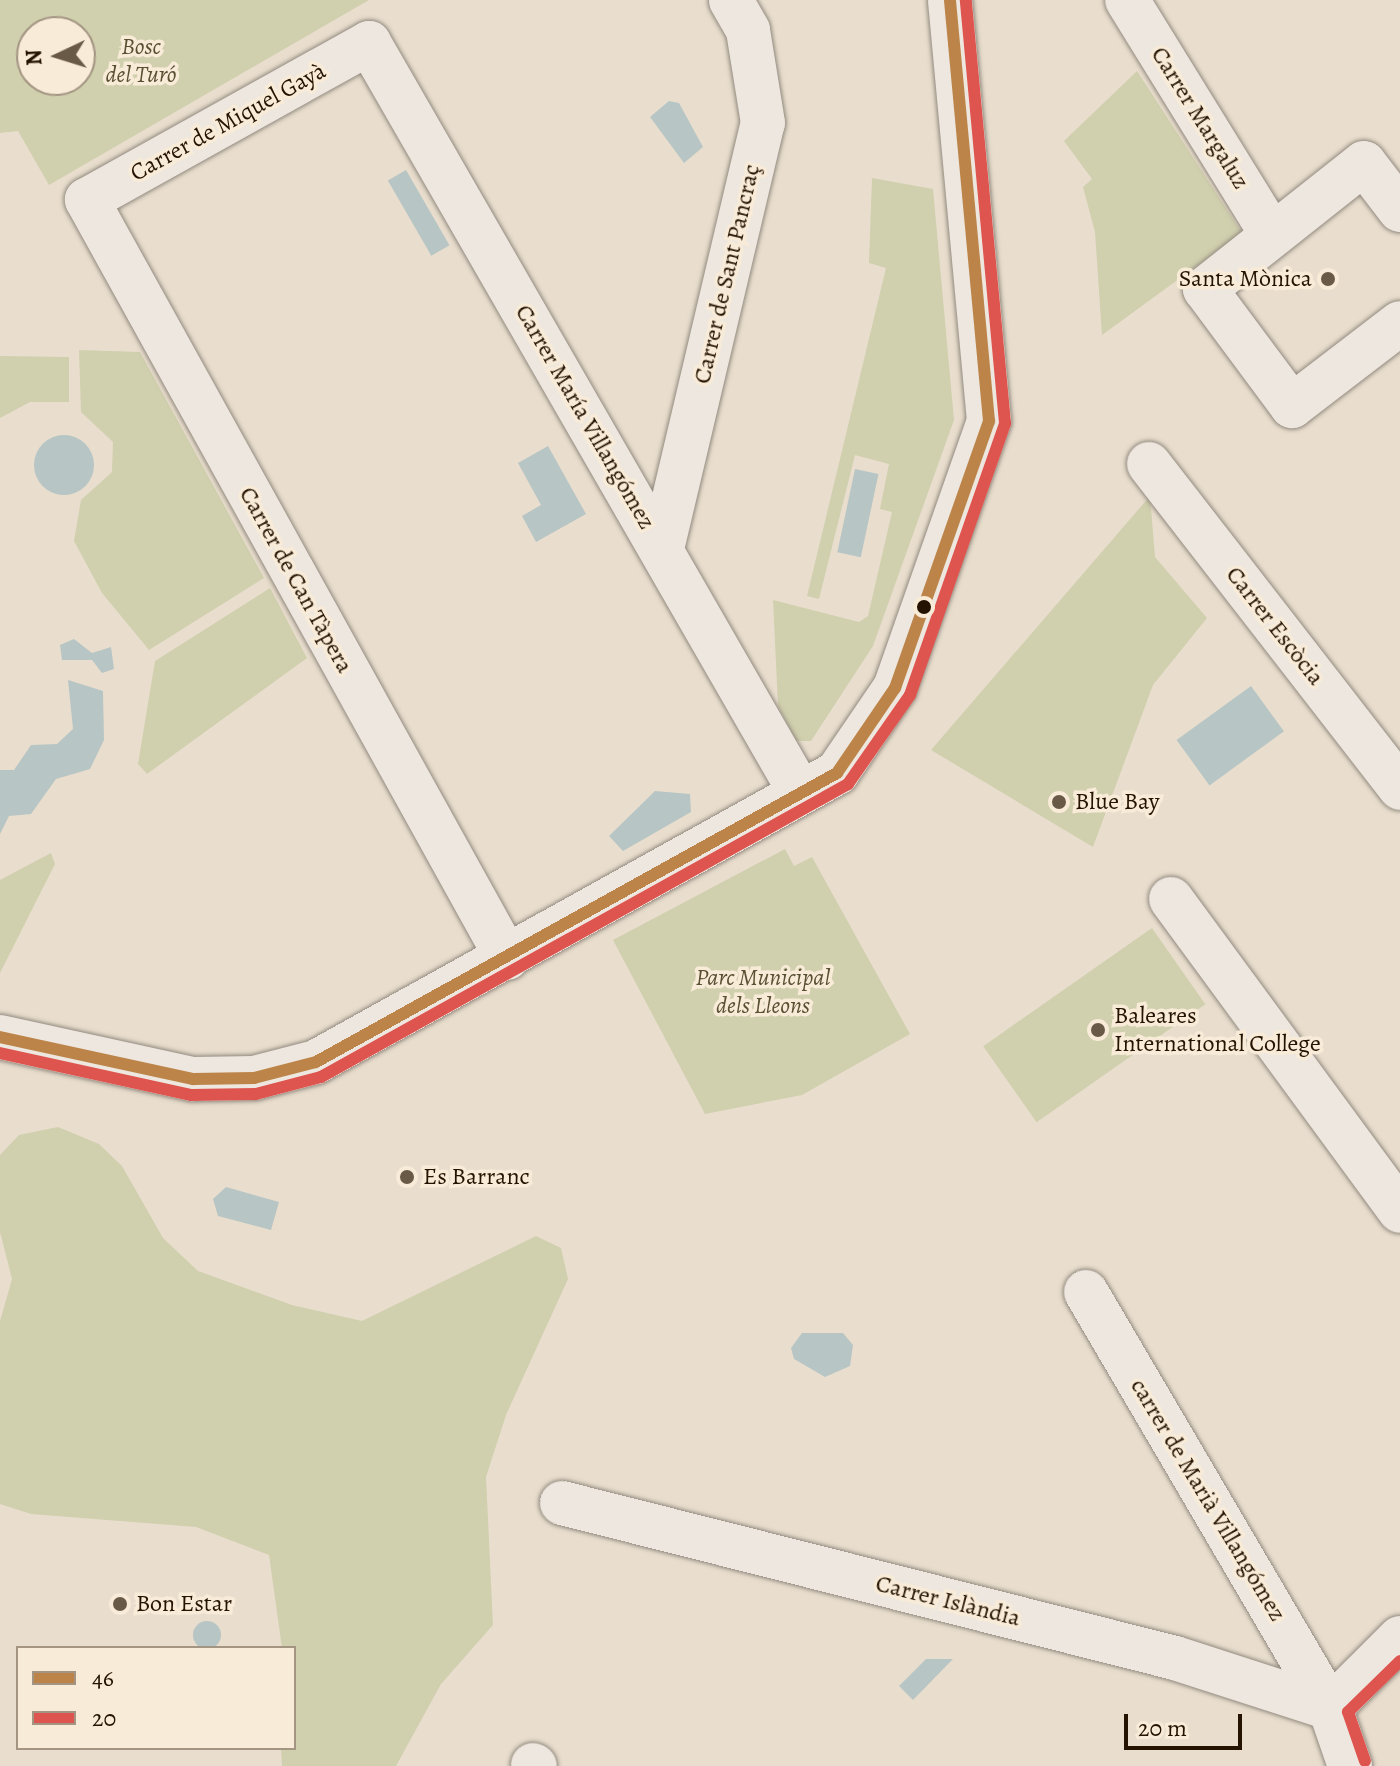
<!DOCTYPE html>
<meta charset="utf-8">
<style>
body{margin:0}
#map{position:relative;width:1400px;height:1766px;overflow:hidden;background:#e9dece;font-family:Alegreya,serif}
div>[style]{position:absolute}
.green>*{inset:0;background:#d0cfae;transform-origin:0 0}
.water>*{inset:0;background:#b7c5c4;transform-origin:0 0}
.round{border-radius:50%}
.roads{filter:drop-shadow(0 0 2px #928a7f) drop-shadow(0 0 2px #928a7f)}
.minor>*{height:44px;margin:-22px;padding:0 22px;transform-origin:22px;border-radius:22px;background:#ede7df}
.tertiary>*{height:44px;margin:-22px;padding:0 22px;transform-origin:22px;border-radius:22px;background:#ede7df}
.bus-1>*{height:12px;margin:-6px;padding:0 6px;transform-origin:6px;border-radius:6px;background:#bc8448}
.bus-2>*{height:12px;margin:-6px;padding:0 6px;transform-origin:6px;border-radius:6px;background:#de544e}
.dots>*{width:22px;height:22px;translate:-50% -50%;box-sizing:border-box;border:4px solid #f8ebd8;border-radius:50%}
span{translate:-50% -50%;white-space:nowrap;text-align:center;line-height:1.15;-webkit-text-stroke:7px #f8ebd8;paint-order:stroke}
.park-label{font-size:24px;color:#595033;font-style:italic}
.street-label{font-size:24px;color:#241300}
.poi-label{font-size:24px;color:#241300}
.right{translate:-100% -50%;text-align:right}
.left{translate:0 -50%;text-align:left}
.legend{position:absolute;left:16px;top:1646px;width:280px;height:104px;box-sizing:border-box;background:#f8ebd8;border:2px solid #a39582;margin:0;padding:10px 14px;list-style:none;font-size:24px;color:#241300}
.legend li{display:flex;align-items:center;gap:16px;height:40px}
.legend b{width:40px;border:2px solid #a39582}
.north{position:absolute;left:16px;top:16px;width:80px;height:80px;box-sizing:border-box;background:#f8ebd8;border:2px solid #a39582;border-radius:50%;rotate:266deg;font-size:22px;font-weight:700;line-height:32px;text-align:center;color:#241300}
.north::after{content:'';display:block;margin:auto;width:28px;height:36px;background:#695a48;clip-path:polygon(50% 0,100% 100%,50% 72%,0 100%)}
.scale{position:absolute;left:1124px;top:1714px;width:118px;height:36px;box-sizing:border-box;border:4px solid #241300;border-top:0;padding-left:10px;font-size:24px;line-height:28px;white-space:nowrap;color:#241300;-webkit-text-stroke:6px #f8ebd8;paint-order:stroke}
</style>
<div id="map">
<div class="green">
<i style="clip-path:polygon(evenodd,0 0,369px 0,49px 185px,18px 131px,0 133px,0 0,32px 32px,80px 32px,80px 80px,32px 80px,32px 32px)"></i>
<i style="clip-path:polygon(1137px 71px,1242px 233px,1102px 335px,1095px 232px,1083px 187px,1092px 179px,1064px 141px)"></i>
<i style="clip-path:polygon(872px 178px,933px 189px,954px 420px,873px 646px,811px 741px,796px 741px,778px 706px,773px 600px,859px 622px,868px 616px,892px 512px,880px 509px,889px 464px,855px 455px,819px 599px,807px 596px,886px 268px,869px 263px)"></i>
<i style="clip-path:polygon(79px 350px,140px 352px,264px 578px,149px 650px,102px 593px,74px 541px,81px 500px,112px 472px,113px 442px,81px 412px)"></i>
<i style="clip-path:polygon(0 356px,69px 357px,69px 402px,30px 402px,0 418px)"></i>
<i style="clip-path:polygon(1150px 496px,1155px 557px,1207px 618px,1153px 685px,1093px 847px,931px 750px)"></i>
<i style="clip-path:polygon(270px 588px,307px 658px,147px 774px,138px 764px,155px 661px)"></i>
<i style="clip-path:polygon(785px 849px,794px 866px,812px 857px,910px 1034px,802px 1095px,705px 1114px,613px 940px)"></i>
<i style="clip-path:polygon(51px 853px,55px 864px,0 973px,0 880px)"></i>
<i style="left:1152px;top:928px;width:93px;height:206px;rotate:55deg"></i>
<i style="clip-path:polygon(58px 1127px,99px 1144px,122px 1166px,163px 1238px,198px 1271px,292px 1305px,362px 1321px,536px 1236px,561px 1248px,568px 1279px,506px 1415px,486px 1477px,493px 1625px,441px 1684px,396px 1766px,282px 1766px,281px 1748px,294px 1748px,294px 1648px,282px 1648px,269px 1555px,196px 1527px,31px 1514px,0 1504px,0 1321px,12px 1279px,0 1232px,0 1155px,19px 1135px)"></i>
</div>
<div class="water">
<i style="clip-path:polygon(669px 101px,679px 103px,703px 147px,684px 163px,650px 117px)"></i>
<i style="left:406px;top:170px;width:87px;height:21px;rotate:60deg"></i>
<i class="round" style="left:34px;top:435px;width:60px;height:60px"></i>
<i style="clip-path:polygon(548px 446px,586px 514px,536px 542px,522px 516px,541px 505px,518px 463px)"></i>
<i style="left:855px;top:469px;width:24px;height:85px;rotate:12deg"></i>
<i style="clip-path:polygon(74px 639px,92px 653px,111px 647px,114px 669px,102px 673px,92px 660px,62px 660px,60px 645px)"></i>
<i style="clip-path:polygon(68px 680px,103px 691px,104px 740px,90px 769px,56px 779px,31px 814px,9px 816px,0 834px,0 770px,14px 770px,31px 745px,57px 744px,73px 729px)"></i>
<i style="left:1251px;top:686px;width:56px;height:92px;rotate:54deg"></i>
<i style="clip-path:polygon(655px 791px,690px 794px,691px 812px,623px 851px,609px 836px)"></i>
<i style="clip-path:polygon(226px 1187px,279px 1202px,271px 1230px,218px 1216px,213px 1199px)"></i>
<i style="clip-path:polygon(802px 1333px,843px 1333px,853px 1345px,850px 1366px,825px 1377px,794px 1359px,791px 1348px)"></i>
<i class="round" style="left:193px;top:1621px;width:28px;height:28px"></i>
<i style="clip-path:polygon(926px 1659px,953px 1659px,913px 1700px,899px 1686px)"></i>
</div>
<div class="roads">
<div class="minor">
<i style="left:1127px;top:0;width:276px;rotate:58.3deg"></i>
<i style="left:1400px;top:210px;width:59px;rotate:-127.5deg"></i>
<i style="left:1364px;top:163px;width:203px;rotate:141.6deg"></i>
<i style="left:1205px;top:289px;width:146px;rotate:53.4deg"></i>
<i style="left:1292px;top:406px;width:136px;rotate:-37.5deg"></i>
<i style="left:1149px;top:464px;width:410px;rotate:52.2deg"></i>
<i style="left:662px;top:549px;width:438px;rotate:-76.7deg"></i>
<i style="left:763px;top:123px;width:94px;rotate:-99.2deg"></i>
<i style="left:748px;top:30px;width:34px;rotate:-120deg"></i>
<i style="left:1171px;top:899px;width:387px;rotate:53.7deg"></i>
<i style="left:507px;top:958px;width:867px;rotate:-118.99deg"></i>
<i style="left:87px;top:200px;width:323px;rotate:-29.1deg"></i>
<i style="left:369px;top:43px;width:864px;rotate:60.08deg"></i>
<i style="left:1086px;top:1292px;width:482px;rotate:59.6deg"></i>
<i style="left:562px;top:1503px;width:632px;rotate:14.19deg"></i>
<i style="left:1175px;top:1658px;width:163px;rotate:17.9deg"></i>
<i style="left:533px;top:1765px;width:2px;rotate:27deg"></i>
<i style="left:1350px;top:1766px;width:61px;rotate:-109deg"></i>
<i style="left:1330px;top:1708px;width:99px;rotate:-45deg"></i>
</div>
<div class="tertiary">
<i style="left:0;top:1037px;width:198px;rotate:12.3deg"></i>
<i style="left:193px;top:1079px;width:61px;rotate:-0.9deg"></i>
<i style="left:254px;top:1078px;width:64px;rotate:-14.5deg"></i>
<i style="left:316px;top:1062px;width:596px;rotate:-29.02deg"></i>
<i style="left:837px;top:773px;width:103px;rotate:-55.7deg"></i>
<i style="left:895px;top:688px;width:283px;rotate:-70.6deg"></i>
<i style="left:989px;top:421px;width:423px;rotate:-95.3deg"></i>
</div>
</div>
<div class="bus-1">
<i style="left:0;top:1037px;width:198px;rotate:12.3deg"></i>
<i style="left:193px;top:1079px;width:61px;rotate:-0.9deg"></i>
<i style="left:254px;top:1078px;width:64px;rotate:-14.5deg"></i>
<i style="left:316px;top:1062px;width:596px;rotate:-29.02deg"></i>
<i style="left:837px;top:773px;width:103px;rotate:-55.7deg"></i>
<i style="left:895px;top:688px;width:283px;rotate:-70.6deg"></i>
<i style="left:989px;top:421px;width:423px;rotate:-95.3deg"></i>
</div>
<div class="bus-2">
<i style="left:0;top:1053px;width:196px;rotate:12.4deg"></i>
<i style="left:191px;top:1095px;width:65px;rotate:-0.9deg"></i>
<i style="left:256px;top:1094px;width:67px;rotate:-14.7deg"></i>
<i style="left:321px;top:1077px;width:603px;rotate:-29.07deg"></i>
<i style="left:848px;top:784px;width:108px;rotate:-55.1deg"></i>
<i style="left:910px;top:695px;width:288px;rotate:-70.7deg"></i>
<i style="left:1005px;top:423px;width:425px;rotate:-95.3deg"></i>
<i style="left:1365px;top:1761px;width:52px;rotate:-109.1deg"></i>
<i style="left:1348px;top:1712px;width:73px;rotate:-44.4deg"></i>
</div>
<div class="dots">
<i style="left:1328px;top:279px;background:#695a48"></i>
<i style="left:924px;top:607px;background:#241300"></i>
<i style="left:1059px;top:802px;background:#695a48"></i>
<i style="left:1098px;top:1030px;background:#695a48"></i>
<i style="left:407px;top:1177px;background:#695a48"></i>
<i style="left:120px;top:1604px;background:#695a48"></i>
</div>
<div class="park-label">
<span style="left:141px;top:61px">Bosc<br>del Turó</span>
<span style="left:763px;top:992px">Parc Municipal<br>dels Lleons</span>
</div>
<div class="street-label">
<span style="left:1200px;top:118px;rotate:58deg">Carrer Margaluz</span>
<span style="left:228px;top:122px;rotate:-29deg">Carrer de Miquel Gayà</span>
<span style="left:727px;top:274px;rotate:-77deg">Carrer de Sant Pancraç</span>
<span style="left:585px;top:417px;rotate:60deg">Carrer María Villangómez</span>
<span style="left:296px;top:580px;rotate:61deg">Carrer de Can Tàpera</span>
<span style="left:1275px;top:626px;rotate:52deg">Carrer Escòcia</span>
<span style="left:1208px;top:1500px;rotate:59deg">carrer de Marià Villangómez</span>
<span style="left:948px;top:1601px;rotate:14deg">Carrer Islàndia</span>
</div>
<div class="poi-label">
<span class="right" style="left:1312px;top:279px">Santa Mònica</span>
<span class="left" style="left:1075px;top:802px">Blue Bay</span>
<span class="left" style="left:1114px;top:1030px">Baleares<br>International College</span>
<span class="left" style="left:423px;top:1177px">Es Barranc</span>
<span class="left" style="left:136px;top:1604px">Bon Estar</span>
</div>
<ul class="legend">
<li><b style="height:10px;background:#bc8448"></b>46</li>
<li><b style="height:10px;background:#de544e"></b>20</li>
</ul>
<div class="north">N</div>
<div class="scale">20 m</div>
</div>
